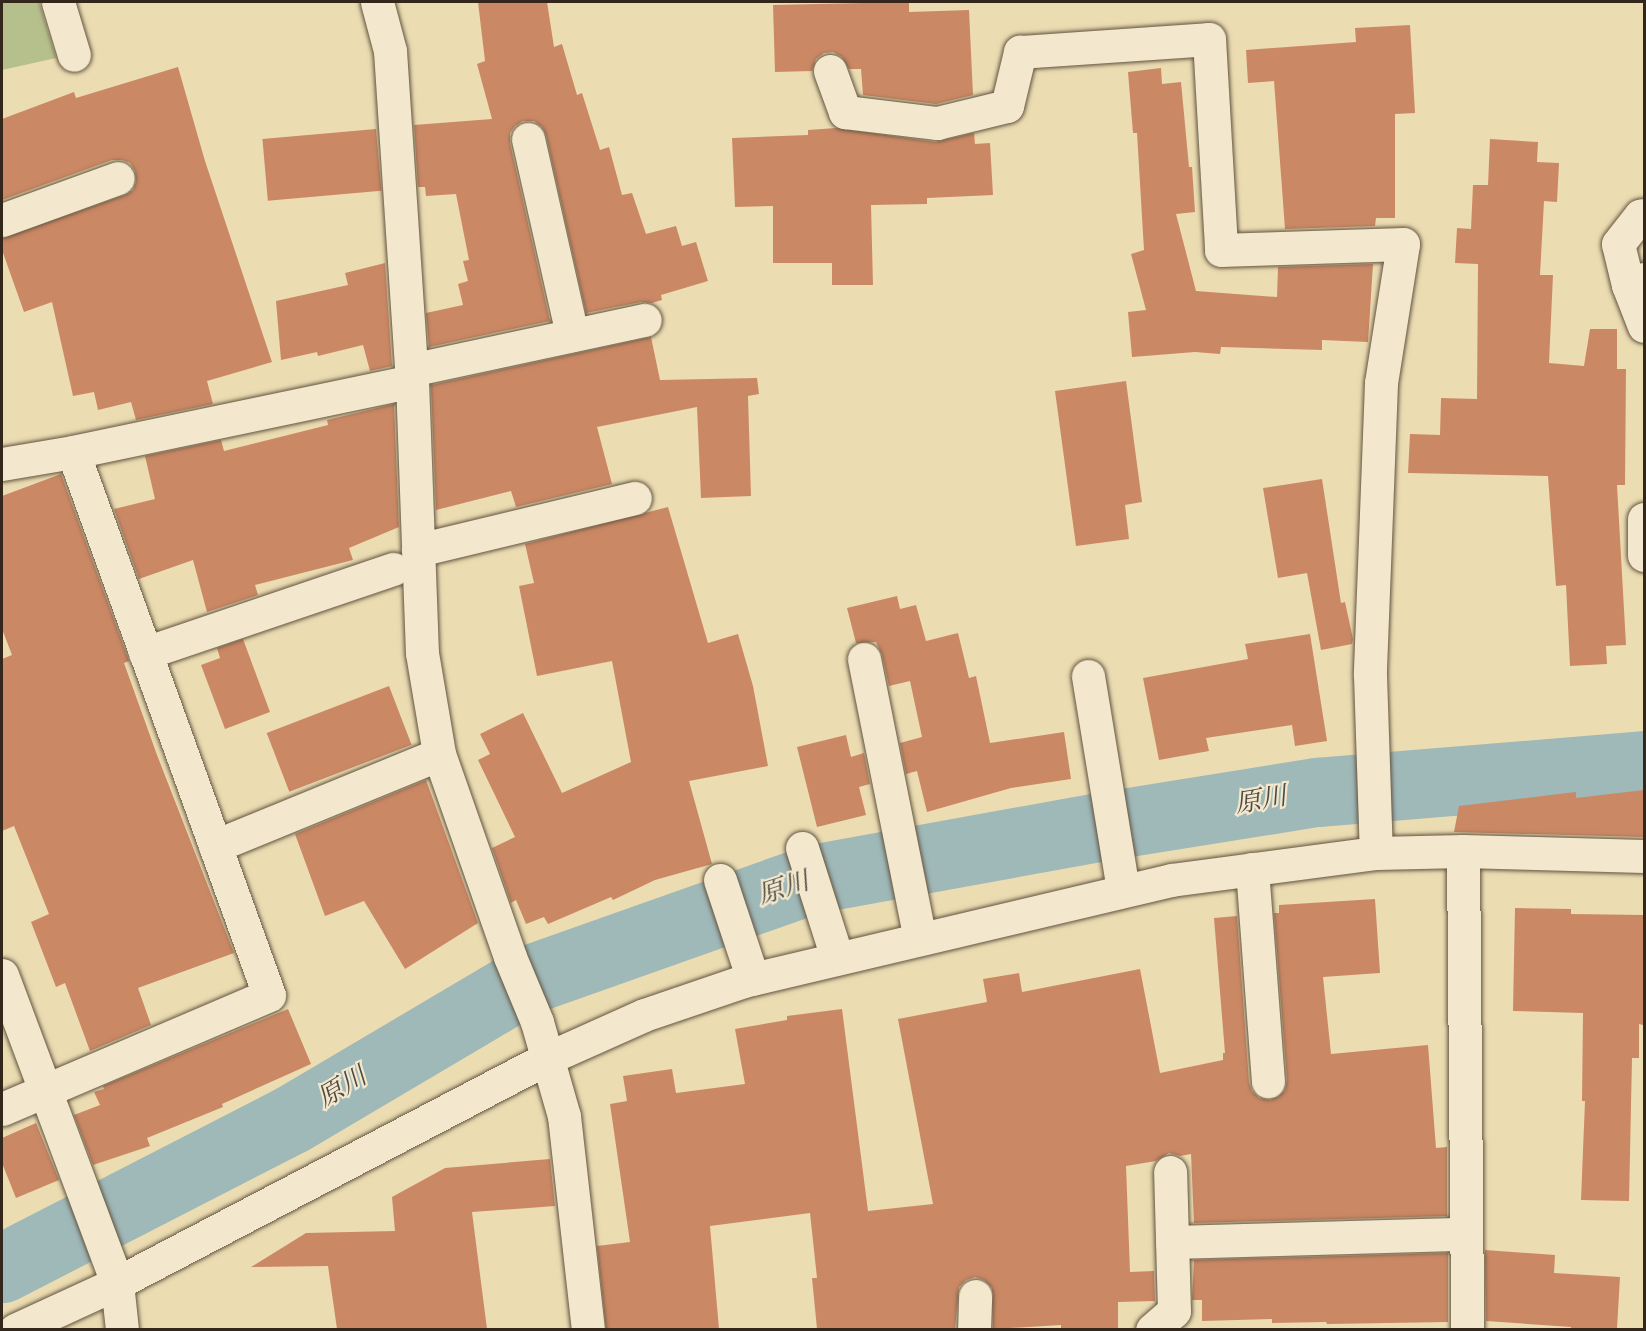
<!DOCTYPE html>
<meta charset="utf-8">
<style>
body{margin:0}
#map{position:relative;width:1646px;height:1331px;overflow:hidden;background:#ecdcb2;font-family:"Old Standard TT","Noto Serif JP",serif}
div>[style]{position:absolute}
.green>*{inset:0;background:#b6c08d}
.river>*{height:69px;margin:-34.5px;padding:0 34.5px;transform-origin:34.5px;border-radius:34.5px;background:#9fb8b8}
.building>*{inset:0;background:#cb8865;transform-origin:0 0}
.roads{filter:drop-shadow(0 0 2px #615440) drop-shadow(0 0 2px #615440)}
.minor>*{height:33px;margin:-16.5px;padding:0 16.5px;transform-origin:16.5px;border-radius:16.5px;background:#f3e8cd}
span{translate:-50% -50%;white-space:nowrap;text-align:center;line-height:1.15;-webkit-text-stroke:4.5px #f3e8cd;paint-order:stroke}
.water-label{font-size:26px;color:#4e4a42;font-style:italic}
.frame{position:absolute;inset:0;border:3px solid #33261a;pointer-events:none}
</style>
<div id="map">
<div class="green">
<i style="clip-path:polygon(2px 2px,39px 2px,56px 58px,2px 70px)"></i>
</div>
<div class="river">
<i style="left:2px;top:1268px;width:326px;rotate:-27.2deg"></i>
<i style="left:292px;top:1119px;width:273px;rotate:-30.6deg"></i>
<i style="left:527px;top:980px;width:302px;rotate:-19.5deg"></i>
<i style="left:812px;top:879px;width:303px;rotate:-10.3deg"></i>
<i style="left:1110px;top:825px;width:210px;rotate:-9.1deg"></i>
<i style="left:1317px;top:792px;width:328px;rotate:-4.7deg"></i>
</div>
<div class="building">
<i style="clip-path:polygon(478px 2px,547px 2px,554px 47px,562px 44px,577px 95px,582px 93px,600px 150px,609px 147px,622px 195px,632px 193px,646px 234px,676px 226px,682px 246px,696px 242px,708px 281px,661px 295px,662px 300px,652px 303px,641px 302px,586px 313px,546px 135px,542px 127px,534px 121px,523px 121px,515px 126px,510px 133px,510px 143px,550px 321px,429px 347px,426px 313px,463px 305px,458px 284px,468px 281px,463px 261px,469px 260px,456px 194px,426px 196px,425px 187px,418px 187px,414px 125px,492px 119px,477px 64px,485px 61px)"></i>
<i style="clip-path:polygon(909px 2px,909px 12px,969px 10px,973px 95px,936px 104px,863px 95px,861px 69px,849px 69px,842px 57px,833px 52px,824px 53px,816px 59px,812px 71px,775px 72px,773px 5px)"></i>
<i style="clip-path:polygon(1410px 25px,1415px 113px,1395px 114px,1395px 218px,1376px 218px,1375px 226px,1285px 229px,1274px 81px,1248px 83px,1246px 50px,1356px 42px,1355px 28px)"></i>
<i style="clip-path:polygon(178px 67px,205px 161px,272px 362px,207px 381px,213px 404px,136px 420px,131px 402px,98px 410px,94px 392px,73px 396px,52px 302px,24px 312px,2px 250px,2px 238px,125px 195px,133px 190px,136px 182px,135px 171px,130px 163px,122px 160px,112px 160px,2px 200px,2px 119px,74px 92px,76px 98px)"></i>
<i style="clip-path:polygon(1161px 68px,1162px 84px,1181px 82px,1189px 167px,1192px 167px,1195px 212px,1176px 214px,1196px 291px,1277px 297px,1278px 267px,1373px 264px,1368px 342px,1322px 340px,1322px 350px,1221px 347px,1220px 354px,1195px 352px,1132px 357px,1128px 312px,1146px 310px,1131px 254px,1144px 250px,1137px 133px,1133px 133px,1128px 72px)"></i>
<i style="clip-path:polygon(836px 128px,935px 142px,974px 133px,975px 144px,990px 143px,993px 195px,927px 198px,927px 204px,871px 205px,873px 285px,832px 285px,832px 263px,773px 263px,773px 206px,735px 207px,732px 138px,808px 135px,808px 130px)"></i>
<i style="left:376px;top:129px;width:62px;height:114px;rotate:85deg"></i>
<i style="clip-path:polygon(1490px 139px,1538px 142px,1537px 162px,1559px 163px,1557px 202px,1544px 201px,1540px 275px,1553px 275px,1549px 363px,1584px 366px,1590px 329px,1617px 329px,1617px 369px,1626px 369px,1625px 485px,1617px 485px,1626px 645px,1606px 646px,1607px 664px,1570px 666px,1566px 585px,1556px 586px,1548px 476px,1408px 473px,1410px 434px,1440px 435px,1441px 398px,1477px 399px,1478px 264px,1455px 263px,1457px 228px,1471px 229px,1473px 185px,1488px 185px)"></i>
<i style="clip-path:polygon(385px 263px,392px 366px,370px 371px,363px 345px,318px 356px,317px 352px,281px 360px,276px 301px,348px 285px,345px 273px)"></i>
<i style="clip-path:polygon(651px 337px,660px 380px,757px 378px,759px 394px,748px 396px,751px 496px,701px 498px,697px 407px,597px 427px,612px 484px,516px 507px,511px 491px,436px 510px,431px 385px)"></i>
<i style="clip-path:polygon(1126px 381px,1142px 502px,1125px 505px,1129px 539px,1076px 546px,1055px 391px)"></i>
<i style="clip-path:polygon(394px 404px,399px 527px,349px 548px,353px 560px,255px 585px,258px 595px,207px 612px,193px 560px,139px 579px,114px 509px,155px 499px,145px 456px,221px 440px,224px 451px,328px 425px,327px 420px)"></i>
<i style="clip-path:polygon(61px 474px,129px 661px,124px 663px,157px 755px,234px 953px,138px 988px,151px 1025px,90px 1051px,65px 983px,56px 987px,31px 922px,49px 914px,14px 826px,2px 831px,2px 659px,12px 655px,2px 629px,2px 496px)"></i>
<i style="clip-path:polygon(1322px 479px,1341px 603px,1345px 602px,1353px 639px,1352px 644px,1321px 650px,1307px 573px,1278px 578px,1263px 488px)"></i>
<i style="clip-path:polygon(668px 507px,708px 643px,738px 634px,753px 686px,768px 766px,689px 781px,712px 864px,655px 880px,613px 900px,611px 897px,548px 924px,544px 917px,526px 924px,516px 900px,511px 903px,492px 848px,515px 837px,478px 760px,490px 754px,480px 734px,523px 713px,562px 793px,631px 762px,612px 661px,537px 676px,519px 586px,534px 583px,525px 544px)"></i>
<i style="clip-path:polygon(897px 596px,900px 609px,916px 605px,926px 641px,958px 633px,969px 678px,976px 676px,990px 743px,1064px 732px,1071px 779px,1011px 788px,927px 812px,917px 771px,906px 774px,900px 743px,922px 737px,910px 681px,889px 686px,882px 655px,876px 642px,856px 643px,847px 608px)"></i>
<i style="clip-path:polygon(1310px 634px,1327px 741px,1295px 746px,1292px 725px,1206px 738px,1209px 751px,1159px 760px,1143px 678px,1248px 659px,1245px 644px)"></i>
<i style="clip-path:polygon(243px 639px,270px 712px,225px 729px,201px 665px,220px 658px,217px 648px)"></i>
<i style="left:389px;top:686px;width:63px;height:131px;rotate:69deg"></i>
<i style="clip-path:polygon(846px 735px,851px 757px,864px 753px,870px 784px,859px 787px,866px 815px,817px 827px,797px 747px)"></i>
<i style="clip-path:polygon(426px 780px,478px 923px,405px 969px,364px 901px,325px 916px,295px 834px)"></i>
<i style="clip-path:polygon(1644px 790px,1644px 837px,1454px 832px,1459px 806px,1576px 792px,1576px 798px)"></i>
<i style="clip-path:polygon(1375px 899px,1380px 973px,1323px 977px,1331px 1054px,1428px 1045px,1436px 1148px,1447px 1147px,1447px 1216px,1194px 1223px,1191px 1154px,1180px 1156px,1169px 1153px,1156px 1161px,1126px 1166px,1130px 1272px,1154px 1271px,1155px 1301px,1118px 1302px,1118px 1329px,1061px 1329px,1061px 1325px,993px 1329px,992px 1288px,984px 1280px,975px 1277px,966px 1280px,959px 1287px,955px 1329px,817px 1329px,812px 1278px,817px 1278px,810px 1213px,710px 1226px,719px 1329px,606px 1329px,597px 1246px,630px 1242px,610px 1104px,627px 1101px,623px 1076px,672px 1069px,676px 1093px,745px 1084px,735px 1029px,787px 1020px,787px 1016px,842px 1009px,868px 1211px,933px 1204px,898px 1019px,987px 1002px,983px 979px,1019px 973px,1022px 992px,1140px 969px,1160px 1073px,1223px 1060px,1223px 1053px,1225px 1053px,1214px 918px,1237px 916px,1249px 1082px,1252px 1091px,1259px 1098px,1270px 1100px,1278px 1097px,1285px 1090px,1287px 1080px,1274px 913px,1279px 913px,1279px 905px)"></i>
<i style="clip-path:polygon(1515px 908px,1571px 909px,1571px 914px,1644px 915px,1643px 1025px,1639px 1024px,1639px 1058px,1632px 1058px,1629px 1201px,1581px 1200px,1585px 1101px,1582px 1101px,1583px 1013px,1513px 1011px)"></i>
<i style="clip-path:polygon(288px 1009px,311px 1064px,222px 1104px,223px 1107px,147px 1138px,150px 1146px,93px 1165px,74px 1115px,100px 1105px,94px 1092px,104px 1089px,103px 1086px)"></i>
<i style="clip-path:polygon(36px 1123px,59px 1180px,16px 1198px,2px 1163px,2px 1138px)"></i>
<i style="clip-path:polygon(550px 1159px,555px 1206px,472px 1212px,487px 1329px,337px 1329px,328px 1266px,251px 1267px,306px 1233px,395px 1231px,392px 1197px,445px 1168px)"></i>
<i style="clip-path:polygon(1485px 1250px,1555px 1255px,1554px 1273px,1620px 1277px,1617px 1329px,1571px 1329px,1571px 1327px,1486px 1321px)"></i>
<i style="clip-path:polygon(1448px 1253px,1448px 1322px,1327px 1324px,1326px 1322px,1272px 1323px,1272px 1319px,1202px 1321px,1202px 1300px,1192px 1300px,1194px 1260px)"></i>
</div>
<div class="roads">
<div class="minor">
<i style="left:58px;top:2px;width:55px;rotate:73.2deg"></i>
<i style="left:377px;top:2px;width:51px;rotate:75.1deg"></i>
<i style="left:390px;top:51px;width:331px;rotate:86.2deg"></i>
<i style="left:412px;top:381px;width:272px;rotate:87.9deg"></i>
<i style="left:422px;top:653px;width:102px;rotate:80.4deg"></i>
<i style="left:439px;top:754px;width:215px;rotate:70.7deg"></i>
<i style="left:510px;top:957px;width:70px;rotate:67.4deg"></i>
<i style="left:537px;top:1022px;width:98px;rotate:74deg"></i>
<i style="left:564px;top:1116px;width:215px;rotate:83.6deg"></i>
<i style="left:830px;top:71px;width:44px;rotate:69.9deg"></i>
<i style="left:845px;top:112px;width:93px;rotate:6.8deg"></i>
<i style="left:937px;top:123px;width:72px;rotate:-13.7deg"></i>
<i style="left:1007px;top:106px;width:56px;rotate:-76.5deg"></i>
<i style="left:1020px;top:52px;width:189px;rotate:-3.9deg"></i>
<i style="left:1209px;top:39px;width:211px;rotate:86.7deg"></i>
<i style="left:1221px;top:250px;width:182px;rotate:-1.9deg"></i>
<i style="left:1403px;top:244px;width:141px;rotate:99deg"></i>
<i style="left:1381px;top:383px;width:292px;rotate:92.2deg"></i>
<i style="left:1370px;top:675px;width:178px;rotate:88.1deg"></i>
<i style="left:528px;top:139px;width:201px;rotate:77.3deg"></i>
<i style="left:2px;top:220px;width:123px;rotate:-19.9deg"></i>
<i style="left:1644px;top:279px;width:17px;rotate:159deg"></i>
<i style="left:1628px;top:285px;width:44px;rotate:68.7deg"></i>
<i style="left:1628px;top:285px;width:42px;rotate:-103.7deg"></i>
<i style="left:1618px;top:244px;width:36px;rotate:-52deg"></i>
<i style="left:1640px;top:216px;width:4px;rotate:-14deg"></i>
<i style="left:411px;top:370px;width:239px;rotate:-12.1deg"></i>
<i style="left:2px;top:464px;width:72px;rotate:-9.6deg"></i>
<i style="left:73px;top:452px;width:346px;rotate:-11.8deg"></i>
<i style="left:1644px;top:519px;width:36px;rotate:90deg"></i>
<i style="left:418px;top:550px;width:223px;rotate:-13.5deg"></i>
<i style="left:145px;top:653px;width:262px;rotate:-18.7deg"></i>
<i style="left:864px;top:659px;width:285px;rotate:78.7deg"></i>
<i style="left:1088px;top:676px;width:217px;rotate:80.7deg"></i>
<i style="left:215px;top:846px;width:242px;rotate:-22.3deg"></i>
<i style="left:802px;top:848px;width:115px;rotate:72.3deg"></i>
<i style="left:1463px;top:851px;width:479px;rotate:89.5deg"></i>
<i style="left:1252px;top:869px;width:213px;rotate:85.7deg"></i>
<i style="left:720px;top:880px;width:104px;rotate:71.6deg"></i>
<i style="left:2px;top:975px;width:329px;rotate:69.5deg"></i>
<i style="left:117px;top:1283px;width:47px;rotate:83.9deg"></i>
<i style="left:2px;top:1109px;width:290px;rotate:-23.1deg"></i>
<i style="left:269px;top:995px;width:577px;rotate:-109.85deg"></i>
<i style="left:1172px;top:1242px;width:294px;rotate:-1.6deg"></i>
<i style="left:15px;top:1330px;width:112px;rotate:-24.7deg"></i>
<i style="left:117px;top:1283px;width:486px;rotate:-27.6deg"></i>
<i style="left:548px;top:1058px;width:105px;rotate:-24.1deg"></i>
<i style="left:644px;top:1015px;width:106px;rotate:-18.8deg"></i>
<i style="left:744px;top:981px;width:439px;rotate:-13.3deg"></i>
<i style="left:1171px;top:880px;width:207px;rotate:-7.5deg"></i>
<i style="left:1376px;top:853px;width:87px;rotate:-1.3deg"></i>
<i style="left:1463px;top:851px;width:181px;rotate:1.6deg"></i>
<i style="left:974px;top:1330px;width:34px;rotate:-88deg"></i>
<i style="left:1152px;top:1330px;width:29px;rotate:-41deg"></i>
<i style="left:1174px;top:1311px;width:139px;rotate:-91.6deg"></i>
</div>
</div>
<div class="water-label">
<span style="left:1261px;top:802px;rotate:-10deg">原川</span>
<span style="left:784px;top:890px;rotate:-18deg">原川</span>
<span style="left:343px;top:1089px;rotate:-31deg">原川</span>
</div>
<div class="frame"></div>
</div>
